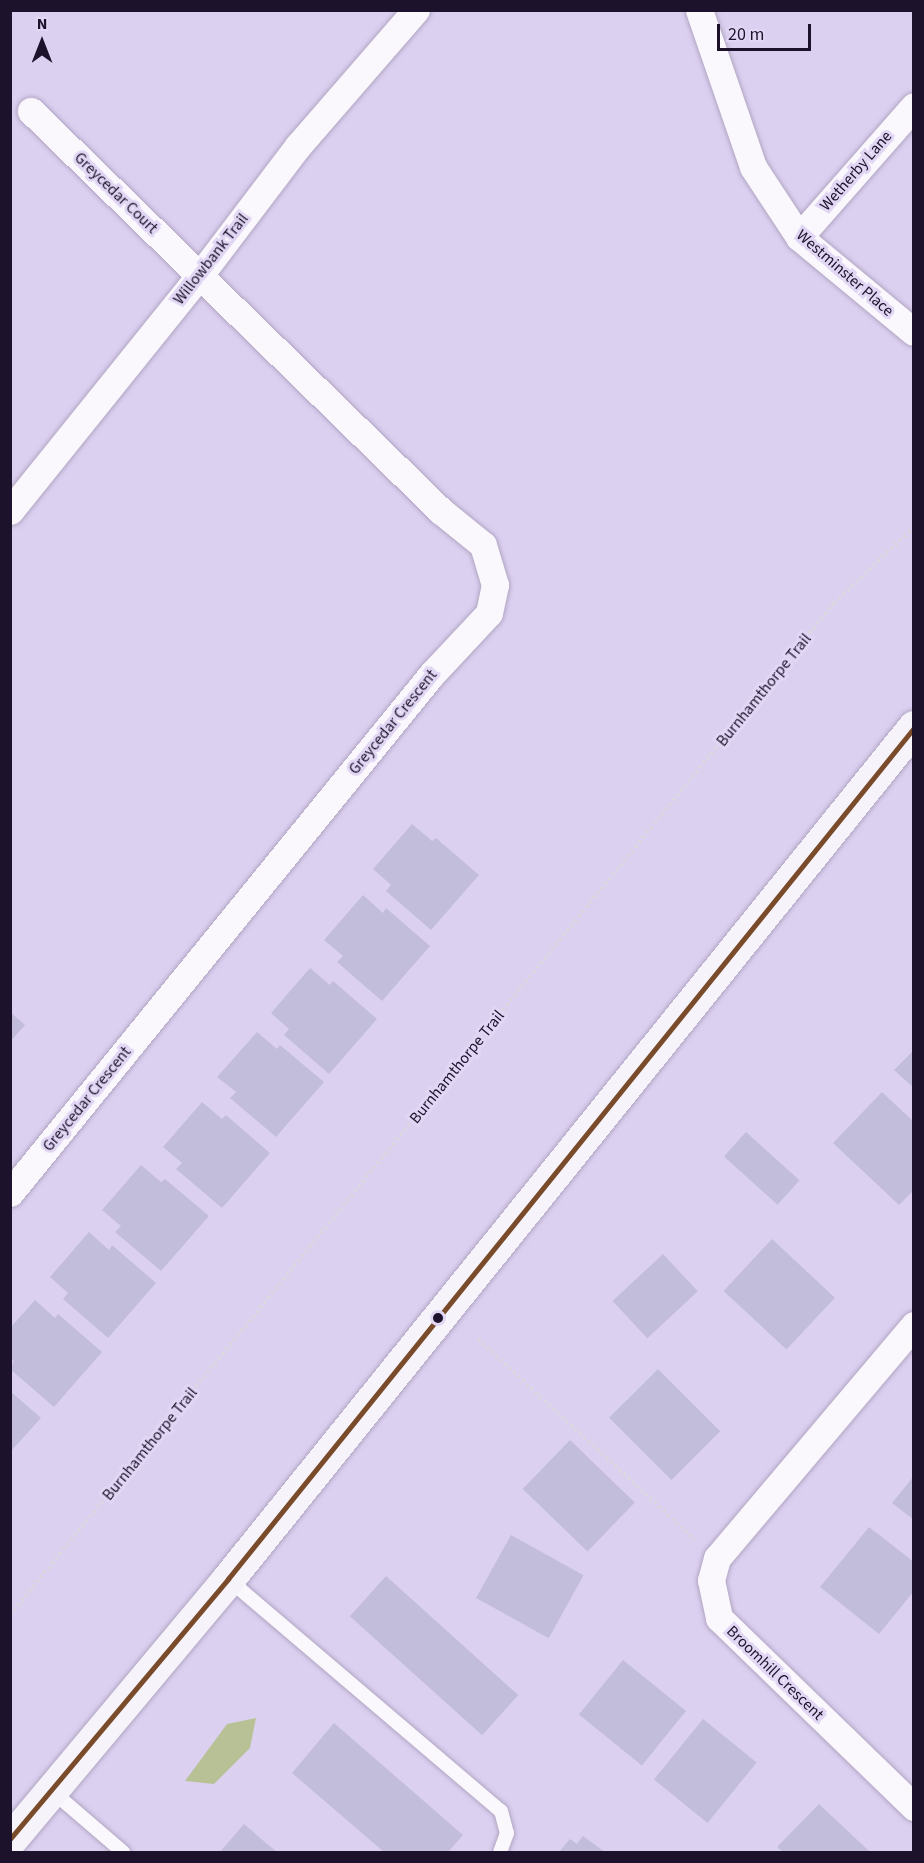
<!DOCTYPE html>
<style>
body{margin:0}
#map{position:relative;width:924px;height:1863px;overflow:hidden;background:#dcd0f1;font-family:"Source Sans 3",sans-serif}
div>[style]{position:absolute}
.green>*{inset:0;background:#b8c195}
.building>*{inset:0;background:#c2bdda;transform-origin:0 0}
.path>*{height:4px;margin-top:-2px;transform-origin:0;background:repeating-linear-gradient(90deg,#dad7e1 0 3px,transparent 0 6px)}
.roads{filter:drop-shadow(0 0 2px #b1a6c2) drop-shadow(0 0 2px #b1a6c2)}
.service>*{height:14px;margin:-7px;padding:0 7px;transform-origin:7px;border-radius:7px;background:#faf8fd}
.minor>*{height:27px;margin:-13.5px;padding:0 13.5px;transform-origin:13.5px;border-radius:13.5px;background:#faf8fd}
.secondary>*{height:33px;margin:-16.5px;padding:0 16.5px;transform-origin:16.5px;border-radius:16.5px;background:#f6f4fa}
.bus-1>*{height:4.5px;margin:-2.25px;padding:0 2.25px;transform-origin:2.25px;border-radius:2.25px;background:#7a4b2a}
.dots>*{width:16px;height:16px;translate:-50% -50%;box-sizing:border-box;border:3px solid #e1d7f4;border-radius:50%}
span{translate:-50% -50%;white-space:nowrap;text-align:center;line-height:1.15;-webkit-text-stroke:6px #e1d7f4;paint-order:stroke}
.street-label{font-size:16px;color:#1d122c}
.frame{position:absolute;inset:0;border:12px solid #1d122c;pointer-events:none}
.north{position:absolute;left:12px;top:12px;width:60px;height:60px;-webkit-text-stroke:4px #e1d7f4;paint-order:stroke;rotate:0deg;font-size:16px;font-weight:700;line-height:24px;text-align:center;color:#1d122c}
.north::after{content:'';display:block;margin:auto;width:21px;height:27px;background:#1d122c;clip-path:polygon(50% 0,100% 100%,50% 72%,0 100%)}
.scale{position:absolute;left:717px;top:24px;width:94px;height:27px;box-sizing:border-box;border:3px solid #1d122c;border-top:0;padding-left:8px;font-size:18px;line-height:21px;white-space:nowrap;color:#1d122c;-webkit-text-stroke:4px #e1d7f4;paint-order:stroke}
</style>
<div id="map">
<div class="green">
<i style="clip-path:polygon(256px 1718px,250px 1748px,214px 1784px,185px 1781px,227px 1724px)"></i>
</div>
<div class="building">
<i style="clip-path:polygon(412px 824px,432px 841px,436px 838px,479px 875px,431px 930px,386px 891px,391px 885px,373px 869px)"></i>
<i style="clip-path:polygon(363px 895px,383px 913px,386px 908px,430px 946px,382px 1001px,337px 962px,343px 956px,324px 940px)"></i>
<i style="clip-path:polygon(310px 968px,330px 985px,333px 981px,377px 1019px,329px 1074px,284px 1035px,289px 1029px,271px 1013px)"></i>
<i style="clip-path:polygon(10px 1012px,25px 1025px,10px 1042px)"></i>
<i style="clip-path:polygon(257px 1032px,277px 1049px,280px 1045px,324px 1082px,276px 1137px,230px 1098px,236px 1092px,217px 1077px)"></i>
<i style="clip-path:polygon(914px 1050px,914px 1088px,894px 1070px)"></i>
<i style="clip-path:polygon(882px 1092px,914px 1122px,914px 1190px,899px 1205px,833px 1143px)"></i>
<i style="clip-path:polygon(202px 1102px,222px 1119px,226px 1115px,270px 1153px,222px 1208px,176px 1169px,182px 1163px,163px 1147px)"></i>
<i style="left:746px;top:1132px;width:72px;height:33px;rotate:42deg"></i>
<i style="clip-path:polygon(141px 1165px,161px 1182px,165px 1179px,209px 1216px,161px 1271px,115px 1232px,121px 1226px,102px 1210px)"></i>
<i style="clip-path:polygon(89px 1232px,109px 1250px,112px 1245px,156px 1283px,108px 1338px,63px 1299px,68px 1293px,50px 1277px)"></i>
<i style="left:772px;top:1239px;width:86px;height:71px;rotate:43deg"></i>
<i style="left:663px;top:1254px;width:51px;height:69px;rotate:47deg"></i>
<i style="clip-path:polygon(35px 1300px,55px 1318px,58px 1314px,102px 1352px,54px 1407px,10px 1369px,14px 1361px,10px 1358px,10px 1328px)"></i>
<i style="left:658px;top:1369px;width:88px;height:69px;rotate:45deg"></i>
<i style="clip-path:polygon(10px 1391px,41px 1418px,10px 1452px)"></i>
<i style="left:570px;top:1440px;width:90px;height:68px;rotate:44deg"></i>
<i style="clip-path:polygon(914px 1476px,914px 1520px,892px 1503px)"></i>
<i style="clip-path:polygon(869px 1527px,914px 1562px,914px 1591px,879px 1634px,820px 1587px)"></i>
<i style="left:511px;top:1535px;width:83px;height:72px;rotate:29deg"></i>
<i style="left:386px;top:1576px;width:178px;height:54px;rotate:42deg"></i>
<i style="left:623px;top:1660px;width:81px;height:70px;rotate:39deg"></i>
<i style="left:703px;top:1719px;width:69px;height:78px;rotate:39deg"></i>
<i style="clip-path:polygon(334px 1723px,463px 1835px,448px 1852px,384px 1852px,292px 1773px)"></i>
<i style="clip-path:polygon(819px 1804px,870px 1852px,783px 1852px,777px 1847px)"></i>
<i style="clip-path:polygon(244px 1824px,266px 1843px,277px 1852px,220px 1852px)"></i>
<i style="clip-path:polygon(583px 1836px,605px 1852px,559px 1852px,570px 1839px,577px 1844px)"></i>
</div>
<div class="path">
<i style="left:478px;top:1339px;width:296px;rotate:42.8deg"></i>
<i style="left:10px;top:1615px;width:1305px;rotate:-50.85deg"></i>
<i style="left:834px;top:603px;width:110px;rotate:-43.5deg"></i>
</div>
<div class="roads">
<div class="service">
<i style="left:228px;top:1579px;width:358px;rotate:40.4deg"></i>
<i style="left:501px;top:1811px;width:23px;rotate:75deg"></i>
<i style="left:507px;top:1833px;width:20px;rotate:110deg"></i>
<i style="left:52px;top:1791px;width:94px;rotate:40.7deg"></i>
</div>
<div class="minor">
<i style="left:699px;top:10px;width:166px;rotate:71deg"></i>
<i style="left:753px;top:167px;width:84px;rotate:56.7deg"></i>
<i style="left:799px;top:237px;width:149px;rotate:39.6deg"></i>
<i style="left:799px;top:237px;width:174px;rotate:-48.7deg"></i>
<i style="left:10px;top:511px;width:303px;rotate:-51.2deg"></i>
<i style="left:200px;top:275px;width:162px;rotate:-52.8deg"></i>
<i style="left:298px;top:146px;width:180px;rotate:-49.1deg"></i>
<i style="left:10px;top:1193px;width:669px;rotate:-50.89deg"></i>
<i style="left:432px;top:674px;width:83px;rotate:-46.9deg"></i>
<i style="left:489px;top:613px;width:29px;rotate:-78deg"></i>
<i style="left:495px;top:585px;width:42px;rotate:-106.7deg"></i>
<i style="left:483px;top:545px;width:54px;rotate:-141deg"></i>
<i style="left:441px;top:511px;width:573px;rotate:-135.71deg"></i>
<i style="left:914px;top:1325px;width:305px;rotate:130.2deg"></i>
<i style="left:717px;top:1558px;width:23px;rotate:105deg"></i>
<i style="left:711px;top:1580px;width:39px;rotate:78deg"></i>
<i style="left:719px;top:1618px;width:272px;rotate:44.1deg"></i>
</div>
<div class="secondary">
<i style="left:10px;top:1840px;width:340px;rotate:-50.1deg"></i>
<i style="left:228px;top:1579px;width:1094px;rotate:-51.16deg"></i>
</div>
</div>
<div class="bus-1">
<i style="left:10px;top:1839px;width:339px;rotate:-50deg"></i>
<i style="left:228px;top:1579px;width:1093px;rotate:-51.13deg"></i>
</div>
<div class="dots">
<i style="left:438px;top:1318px;background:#1d122c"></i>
</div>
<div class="street-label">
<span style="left:856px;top:171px;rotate:-49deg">Wetherby Lane</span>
<span style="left:116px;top:193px;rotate:44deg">Greycedar Court</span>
<span style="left:211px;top:259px;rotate:-52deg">Willowbank Trail</span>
<span style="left:845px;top:273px;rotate:41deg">Westminster Place</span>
<span style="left:764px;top:690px;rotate:-51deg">Burnhamthorpe Trail</span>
<span style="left:393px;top:722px;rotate:-51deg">Greycedar Crescent</span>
<span style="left:457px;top:1067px;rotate:-51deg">Burnhamthorpe Trail</span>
<span style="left:87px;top:1099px;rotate:-51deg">Greycedar Crescent</span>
<span style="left:150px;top:1444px;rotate:-51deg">Burnhamthorpe Trail</span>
<span style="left:775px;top:1673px;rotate:44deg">Broomhill Crescent</span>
</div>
<div class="frame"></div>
<div class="north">N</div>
<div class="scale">20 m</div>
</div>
